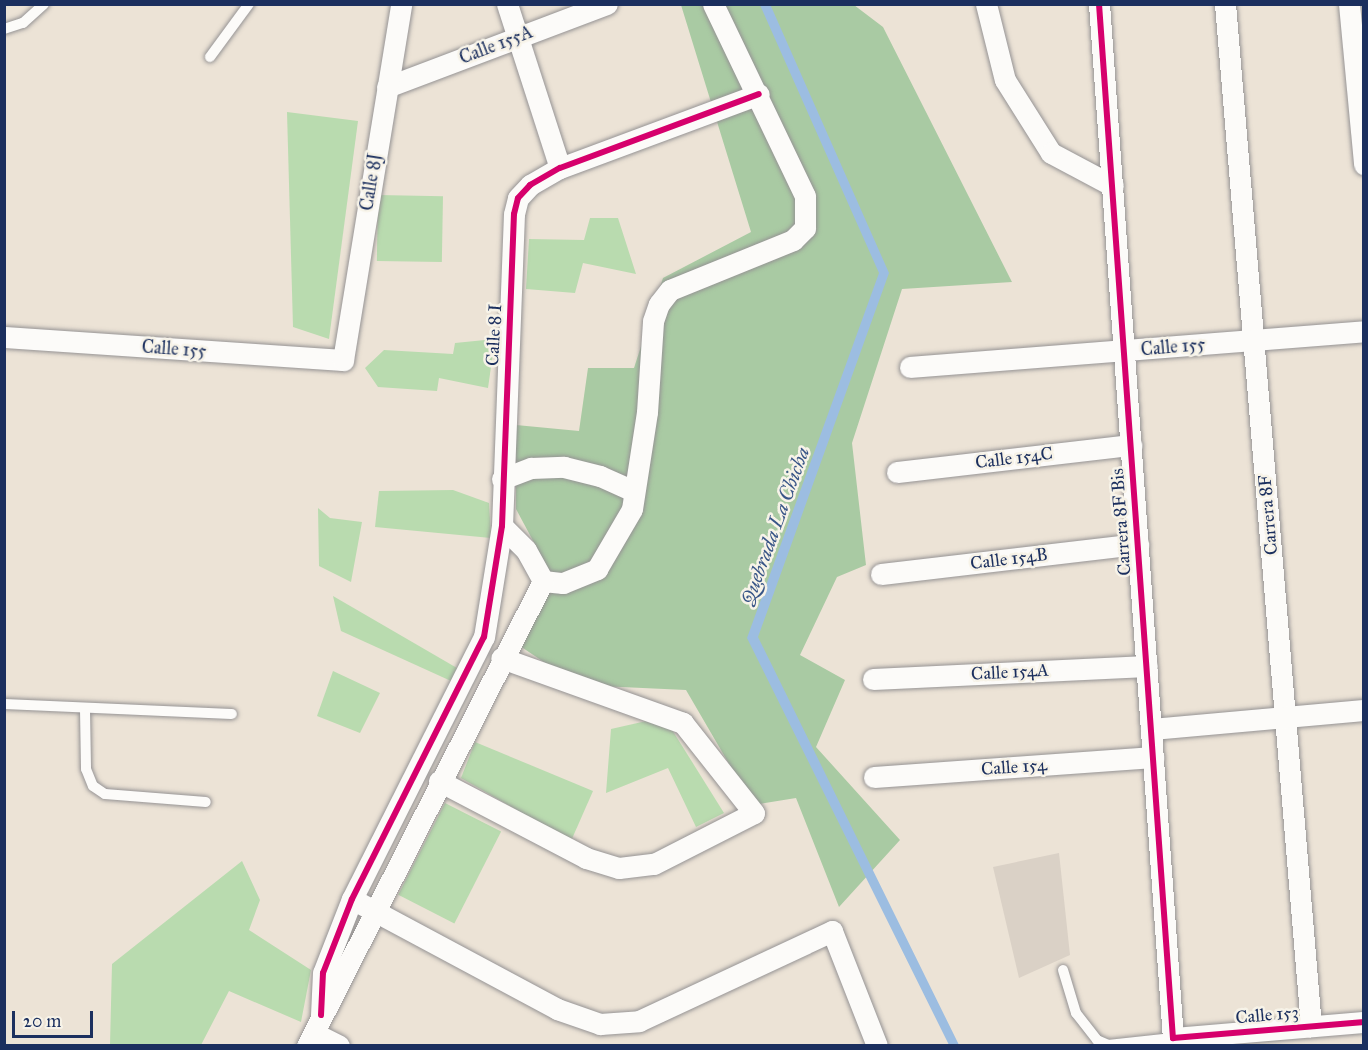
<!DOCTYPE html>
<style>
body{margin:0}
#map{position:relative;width:1368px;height:1050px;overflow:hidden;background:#ece3d6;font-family:"IM FELL Great Primer",serif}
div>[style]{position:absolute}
.industrial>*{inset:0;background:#dad1c6}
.green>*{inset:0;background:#b9dbaf;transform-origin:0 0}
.forest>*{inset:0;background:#a9caa3}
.water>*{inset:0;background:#9cbde1}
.roads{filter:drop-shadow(0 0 2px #959394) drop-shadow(0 0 2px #959394)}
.service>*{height:10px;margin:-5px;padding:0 5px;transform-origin:5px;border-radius:5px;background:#fcfbf9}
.minor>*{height:21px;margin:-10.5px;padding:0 10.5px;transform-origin:10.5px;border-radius:10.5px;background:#fcfbf9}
.cycleway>*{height:6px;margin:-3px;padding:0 3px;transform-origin:3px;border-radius:3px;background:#d6006c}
span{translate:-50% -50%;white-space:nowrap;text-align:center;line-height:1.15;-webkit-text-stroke:5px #f7f3e8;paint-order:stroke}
.street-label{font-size:18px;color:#1b2f5e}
.water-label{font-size:20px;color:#385587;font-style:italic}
.frame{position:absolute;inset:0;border:6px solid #1b2f5e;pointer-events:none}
.scale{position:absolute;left:12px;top:1011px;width:81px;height:27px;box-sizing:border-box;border:3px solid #1b2f5e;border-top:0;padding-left:8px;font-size:18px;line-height:21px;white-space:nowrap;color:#1b2f5e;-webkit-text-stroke:4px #f7f3e8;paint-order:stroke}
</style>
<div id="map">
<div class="industrial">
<i style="clip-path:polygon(1059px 853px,1070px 955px,1019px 978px,993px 867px)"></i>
</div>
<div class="green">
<i style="clip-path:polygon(287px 112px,358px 121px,329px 339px,293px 327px)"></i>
<i style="left:378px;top:195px;width:65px;height:66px;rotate:1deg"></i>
<i style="clip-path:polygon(590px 218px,618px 218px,636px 274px,583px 263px,575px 293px,526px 289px,529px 239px,584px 240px)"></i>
<i style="clip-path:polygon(495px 339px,488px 388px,439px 378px,437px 391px,378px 387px,365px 368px,384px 350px,453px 354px,455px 343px)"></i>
<i style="clip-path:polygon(453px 490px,489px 503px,491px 538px,375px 527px,379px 491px)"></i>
<i style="clip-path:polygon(318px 508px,330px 518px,362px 522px,351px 582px,319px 566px)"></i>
<i style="clip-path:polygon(333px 596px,457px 668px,451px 681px,341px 631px)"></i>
<i style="clip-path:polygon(333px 671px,380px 693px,360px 733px,317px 716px)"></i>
<i style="clip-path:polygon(664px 717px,724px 813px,696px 827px,668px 768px,606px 793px,611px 729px)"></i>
<i style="clip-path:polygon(475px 742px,593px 791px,571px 841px,461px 778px)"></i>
<i style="left:445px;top:803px;width:63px;height:103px;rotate:27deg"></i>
<i style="clip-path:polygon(242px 861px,260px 900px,249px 930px,311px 970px,301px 1022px,229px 991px,201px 1045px,110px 1045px,112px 964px)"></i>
</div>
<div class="forest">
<i style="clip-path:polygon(681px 5px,854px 5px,883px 27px,1012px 282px,902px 289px,852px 443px,866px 565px,837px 577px,800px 655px,845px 680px,816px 747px,900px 840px,839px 907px,796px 798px,753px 805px,686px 690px,578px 685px,517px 644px,546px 565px,516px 509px,516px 425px,579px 431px,588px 368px,634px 368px,663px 278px,751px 232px)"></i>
</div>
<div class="water">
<i style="clip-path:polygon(770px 4px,889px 273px,758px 637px,959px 1045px,949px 1045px,747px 638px,879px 273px,760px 5px)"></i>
</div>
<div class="roads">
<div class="service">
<i style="left:4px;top:29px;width:20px;rotate:-18deg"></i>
<i style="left:23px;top:23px;width:28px;rotate:-42deg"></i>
<i style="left:210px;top:57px;width:66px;rotate:-53.7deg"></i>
<i style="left:4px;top:704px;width:228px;rotate:2.5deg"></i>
<i style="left:85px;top:710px;width:59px;rotate:89deg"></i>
<i style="left:86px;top:769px;width:18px;rotate:68deg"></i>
<i style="left:93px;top:786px;width:14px;rotate:34deg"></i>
<i style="left:105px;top:794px;width:101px;rotate:4.5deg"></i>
<i style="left:1063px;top:970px;width:45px;rotate:73.2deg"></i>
<i style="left:1076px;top:1013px;width:34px;rotate:52deg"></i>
<i style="left:1097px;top:1040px;width:12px;rotate:24deg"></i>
<i style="left:1108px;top:1045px;width:65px;rotate:-6.1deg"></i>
</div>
<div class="minor">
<i style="left:507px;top:4px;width:172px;rotate:72.1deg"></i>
<i style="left:986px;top:4px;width:78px;rotate:76deg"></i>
<i style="left:1005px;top:80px;width:86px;rotate:57.8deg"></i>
<i style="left:1051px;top:153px;width:70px;rotate:28deg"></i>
<i style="left:1099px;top:4px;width:1037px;rotate:85.91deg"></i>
<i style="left:1173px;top:1038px;width:192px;rotate:-4.8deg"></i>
<i style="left:1225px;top:4px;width:1026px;rotate:85.19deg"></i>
<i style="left:1349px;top:4px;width:161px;rotate:84.6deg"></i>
<i style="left:387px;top:87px;width:235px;rotate:-20.7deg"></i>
<i style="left:4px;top:337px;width:340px;rotate:3.9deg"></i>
<i style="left:343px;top:360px;width:361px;rotate:-80.7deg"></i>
<i style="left:910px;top:367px;width:455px;rotate:-4.5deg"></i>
<i style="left:897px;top:472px;width:236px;rotate:-6.6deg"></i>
<i style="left:502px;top:479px;width:31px;rotate:-21deg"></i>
<i style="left:531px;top:468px;width:33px;rotate:-2deg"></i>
<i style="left:564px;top:467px;width:37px;rotate:14deg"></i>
<i style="left:600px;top:476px;width:37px;rotate:24deg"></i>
<i style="left:502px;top:526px;width:34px;rotate:45deg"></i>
<i style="left:526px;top:550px;width:35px;rotate:61deg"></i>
<i style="left:881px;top:574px;width:259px;rotate:-6.7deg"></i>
<i style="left:543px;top:581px;width:20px;rotate:6deg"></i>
<i style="left:563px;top:583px;width:37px;rotate:-22deg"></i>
<i style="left:597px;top:569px;width:69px;rotate:-59.7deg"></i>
<i style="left:632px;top:509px;width:98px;rotate:-81.2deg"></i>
<i style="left:647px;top:412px;width:91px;rotate:-86.2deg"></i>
<i style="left:653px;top:321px;width:18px;rotate:-71deg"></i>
<i style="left:659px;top:304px;width:18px;rotate:-52deg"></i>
<i style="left:670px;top:290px;width:133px;rotate:-22.1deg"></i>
<i style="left:793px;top:240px;width:17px;rotate:-45deg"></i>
<i style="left:805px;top:228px;width:32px;rotate:-90deg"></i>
<i style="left:805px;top:196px;width:213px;rotate:-115.6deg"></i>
<i style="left:873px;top:679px;width:274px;rotate:-2.7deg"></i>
<i style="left:1151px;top:729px;width:214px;rotate:-5.1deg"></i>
<i style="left:874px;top:777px;width:280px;rotate:-4.1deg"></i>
<i style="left:439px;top:781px;width:166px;rotate:27.6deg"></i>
<i style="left:586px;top:858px;width:34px;rotate:17deg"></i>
<i style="left:619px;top:868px;width:35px;rotate:-7deg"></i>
<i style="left:654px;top:864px;width:112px;rotate:-27deg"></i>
<i style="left:754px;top:813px;width:115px;rotate:-128.3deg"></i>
<i style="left:683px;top:723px;width:193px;rotate:-160.3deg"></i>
<i style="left:352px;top:899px;width:233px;rotate:28.2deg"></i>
<i style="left:557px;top:1009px;width:46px;rotate:19.2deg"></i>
<i style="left:600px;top:1024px;width:39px;rotate:-4deg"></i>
<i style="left:639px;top:1021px;width:213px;rotate:-25deg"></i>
<i style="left:832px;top:931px;width:123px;rotate:68.6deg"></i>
<i style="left:321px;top:1015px;width:42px;rotate:-87.3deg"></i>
<i style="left:323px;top:973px;width:79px;rotate:-68.6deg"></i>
<i style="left:352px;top:899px;width:293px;rotate:-63.3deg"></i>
<i style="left:484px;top:637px;width:112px;rotate:-80.8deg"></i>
<i style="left:502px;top:526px;width:312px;rotate:-87.8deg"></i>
<i style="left:514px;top:214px;width:16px;rotate:-76deg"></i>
<i style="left:518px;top:198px;width:18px;rotate:-47deg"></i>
<i style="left:530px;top:185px;width:34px;rotate:-30deg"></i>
<i style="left:560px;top:168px;width:212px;rotate:-20.4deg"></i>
<i style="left:314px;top:1033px;width:28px;rotate:27deg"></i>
<i style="left:307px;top:1046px;width:521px;rotate:-63.09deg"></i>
</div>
</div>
<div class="cycleway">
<i style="left:1099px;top:4px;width:1037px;rotate:85.91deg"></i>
<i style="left:1173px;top:1038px;width:192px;rotate:-4.8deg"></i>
<i style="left:321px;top:1015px;width:42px;rotate:-87.3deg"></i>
<i style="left:323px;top:973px;width:79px;rotate:-68.6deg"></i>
<i style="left:352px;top:899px;width:293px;rotate:-63.3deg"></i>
<i style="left:484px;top:637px;width:112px;rotate:-80.8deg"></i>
<i style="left:502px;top:526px;width:312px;rotate:-87.8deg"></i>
<i style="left:514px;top:214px;width:16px;rotate:-76deg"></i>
<i style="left:518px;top:198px;width:18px;rotate:-47deg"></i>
<i style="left:530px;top:185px;width:34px;rotate:-30deg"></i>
<i style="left:560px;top:168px;width:212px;rotate:-20.4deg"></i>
</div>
<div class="street-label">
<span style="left:496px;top:45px;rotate:-21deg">Calle 155A</span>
<span style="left:371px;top:182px;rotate:-81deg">Calle 8J</span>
<span style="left:494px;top:335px;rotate:-87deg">Calle 8 I</span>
<span style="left:1173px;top:347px;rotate:-5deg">Calle 155</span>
<span style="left:174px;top:349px;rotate:4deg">Calle 155</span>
<span style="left:1014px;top:458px;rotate:-7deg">Calle 154C</span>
<span style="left:1268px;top:515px;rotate:-95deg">Carrera 8F</span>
<span style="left:1121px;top:522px;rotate:-94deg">Carrera 8F Bis</span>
<span style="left:1009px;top:559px;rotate:-7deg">Calle 154B</span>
<span style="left:1010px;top:672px;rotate:-3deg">Calle 154A</span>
<span style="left:1014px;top:767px;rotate:-4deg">Calle 154</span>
<span style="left:1267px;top:1015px;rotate:-5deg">Calle 153</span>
</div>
<div class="water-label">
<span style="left:775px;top:526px;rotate:-70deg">Quebrada La Chicha</span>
</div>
<div class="frame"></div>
<div class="scale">20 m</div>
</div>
